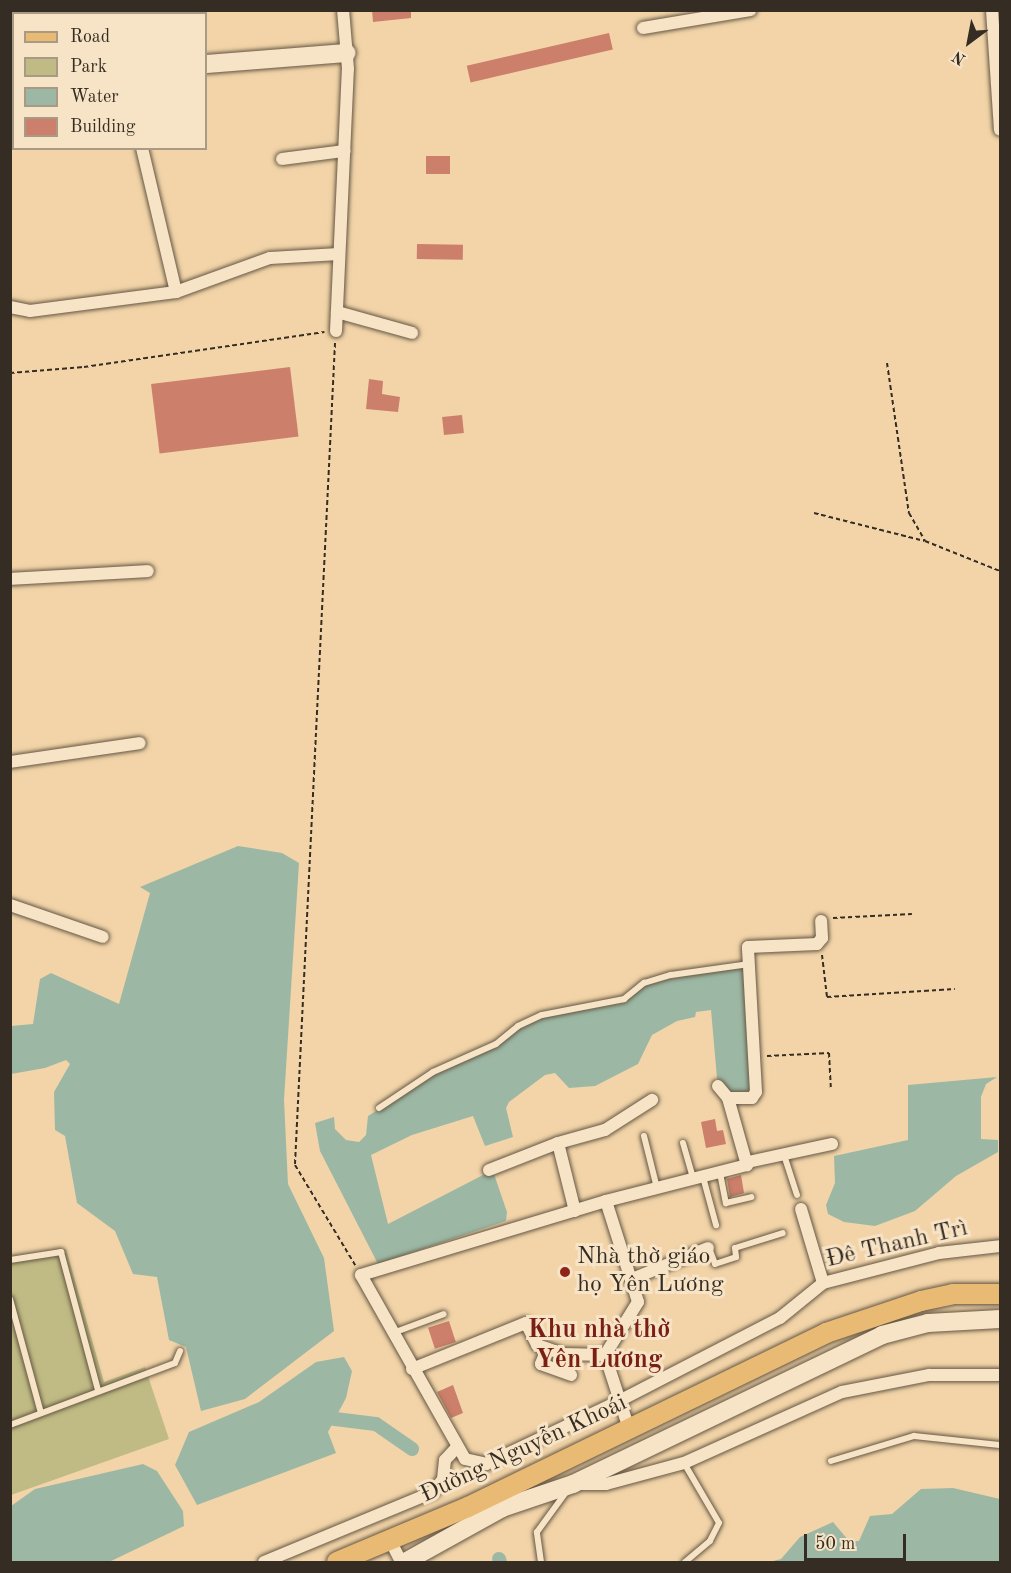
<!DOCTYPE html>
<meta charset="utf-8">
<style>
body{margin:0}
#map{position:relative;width:1011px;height:1573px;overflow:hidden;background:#f2d4a8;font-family:"Old Standard TT",serif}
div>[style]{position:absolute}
.green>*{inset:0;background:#c0bb84}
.water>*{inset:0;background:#9cb8a4}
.canal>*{height:14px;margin:-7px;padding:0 7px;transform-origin:7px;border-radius:7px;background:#9cb8a4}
.building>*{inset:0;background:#cc7f6a;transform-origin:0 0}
.path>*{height:2px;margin-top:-1px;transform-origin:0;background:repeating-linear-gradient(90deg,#352d23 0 4.5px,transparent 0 7.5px)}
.roads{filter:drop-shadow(0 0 2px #645744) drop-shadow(0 0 2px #645744)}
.lane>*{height:6px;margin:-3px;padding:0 3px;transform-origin:3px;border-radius:3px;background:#f7e3c6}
.street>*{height:12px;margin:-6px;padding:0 6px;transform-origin:6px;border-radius:6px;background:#f7e3c6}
.secondary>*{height:18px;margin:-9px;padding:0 9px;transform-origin:9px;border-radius:9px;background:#f7e3c6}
.primary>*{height:20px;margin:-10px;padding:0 10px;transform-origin:10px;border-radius:10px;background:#e9ba74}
.dots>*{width:16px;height:16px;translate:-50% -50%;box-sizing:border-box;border:3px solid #f7e3c6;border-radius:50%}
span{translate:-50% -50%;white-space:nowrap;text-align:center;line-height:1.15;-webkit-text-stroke:6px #f7e3c6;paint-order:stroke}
.street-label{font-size:24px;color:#352d23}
.poi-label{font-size:24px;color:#352d23}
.left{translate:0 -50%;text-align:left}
.neighbourhood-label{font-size:26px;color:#7a1f14;font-weight:700}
.frame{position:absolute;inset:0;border:12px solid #352d23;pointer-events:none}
.legend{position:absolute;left:12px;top:12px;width:195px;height:138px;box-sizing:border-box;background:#f7e3c6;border:2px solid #a99a85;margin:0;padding:8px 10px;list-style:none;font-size:18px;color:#352d23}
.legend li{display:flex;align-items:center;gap:12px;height:30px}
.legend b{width:30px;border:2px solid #a99a85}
.north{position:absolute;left:939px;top:12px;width:60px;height:60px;-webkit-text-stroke:4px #f7e3c6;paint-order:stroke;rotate:212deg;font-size:16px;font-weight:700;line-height:24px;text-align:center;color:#352d23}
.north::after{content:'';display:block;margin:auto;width:21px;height:27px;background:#352d23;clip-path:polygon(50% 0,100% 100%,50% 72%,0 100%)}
.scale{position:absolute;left:804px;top:1534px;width:102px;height:27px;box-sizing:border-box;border:3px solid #352d23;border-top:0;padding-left:8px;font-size:18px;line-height:21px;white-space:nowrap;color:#352d23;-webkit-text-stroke:4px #f7e3c6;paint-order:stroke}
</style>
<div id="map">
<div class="green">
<i style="clip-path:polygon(66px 1249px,104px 1382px,145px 1367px,169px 1439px,11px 1495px,10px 1257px)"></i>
</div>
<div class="water">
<i style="clip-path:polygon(238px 846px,282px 853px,299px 863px,284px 1100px,288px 1184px,324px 1258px,334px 1331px,245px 1399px,201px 1411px,186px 1347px,169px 1340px,157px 1277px,133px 1274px,115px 1231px,77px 1203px,65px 1136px,55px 1130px,54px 1092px,70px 1064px,66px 1060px,45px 1068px,11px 1074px,11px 1026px,33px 1024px,40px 979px,51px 973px,119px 1004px,150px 893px,140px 887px)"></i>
<i style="clip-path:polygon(741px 966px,747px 971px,753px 1085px,745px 1093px,732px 1093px,717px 1078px,711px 1010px,696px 1012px,695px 1017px,677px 1021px,652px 1035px,638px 1064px,595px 1086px,569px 1088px,555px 1073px,545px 1075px,509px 1102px,506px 1108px,513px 1137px,485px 1146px,473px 1116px,412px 1135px,371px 1155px,388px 1224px,485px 1174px,494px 1174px,507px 1212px,506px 1221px,378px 1264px,320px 1151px,315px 1123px,334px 1117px,335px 1129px,346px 1140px,359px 1142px,366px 1135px,368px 1116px,436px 1073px,497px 1046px,521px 1027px,544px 1017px,624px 1003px,648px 983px)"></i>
<i style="clip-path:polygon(997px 1077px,986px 1084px,981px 1097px,981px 1139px,998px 1140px,998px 1152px,956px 1176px,915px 1211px,875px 1226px,844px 1222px,828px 1214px,826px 1205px,835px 1183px,834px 1156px,908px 1140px,908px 1085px)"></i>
<i style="clip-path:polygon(344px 1357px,352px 1371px,346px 1398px,328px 1432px,336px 1453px,197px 1505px,175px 1465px,189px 1432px,259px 1402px,316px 1362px)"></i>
<i style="clip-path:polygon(143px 1464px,157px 1471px,183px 1511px,184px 1526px,109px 1562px,11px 1562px,11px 1506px,35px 1489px)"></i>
<i style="clip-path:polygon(953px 1488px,1000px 1499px,1000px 1562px,769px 1562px,781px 1559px,800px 1537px,833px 1522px,849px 1541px,859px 1541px,870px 1516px,892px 1514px,921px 1489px)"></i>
</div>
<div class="canal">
<i style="left:327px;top:1418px;width:49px;rotate:7deg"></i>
<i style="left:376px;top:1424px;width:44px;rotate:34.8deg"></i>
<i style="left:499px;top:1559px;width:3px;rotate:72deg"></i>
</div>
<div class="building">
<i style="clip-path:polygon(372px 10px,411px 10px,411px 18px,373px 22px)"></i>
<i style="left:609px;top:33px;width:17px;height:146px;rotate:77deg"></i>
<i style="left:426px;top:156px;width:24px;height:18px"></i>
<i style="left:417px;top:244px;width:46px;height:15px;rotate:1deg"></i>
<i style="left:290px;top:367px;width:70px;height:140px;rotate:83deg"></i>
<i style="clip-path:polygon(369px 379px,383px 381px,382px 394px,400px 397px,398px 412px,366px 409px)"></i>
<i style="left:462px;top:415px;width:18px;height:20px;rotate:84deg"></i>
<i style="clip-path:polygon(715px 1119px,717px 1131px,723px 1130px,726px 1144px,706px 1148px,701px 1122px)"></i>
<i style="clip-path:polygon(741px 1175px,744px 1193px,730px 1197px,727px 1179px)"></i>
<i style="left:449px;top:1321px;width:22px;height:22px;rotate:72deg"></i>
<i style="clip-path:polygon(453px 1385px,463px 1413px,451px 1418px,437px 1392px)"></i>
</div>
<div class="path">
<i style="left:335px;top:343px;width:823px;rotate:92.79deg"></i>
<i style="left:295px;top:1165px;width:117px;rotate:59deg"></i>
<i style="left:887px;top:363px;width:152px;rotate:81.7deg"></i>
<i style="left:909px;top:513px;width:32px;rotate:60deg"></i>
<i style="left:925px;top:541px;width:81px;rotate:21.8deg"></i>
<i style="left:10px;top:373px;width:74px;rotate:-4.6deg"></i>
<i style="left:84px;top:367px;width:243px;rotate:-8.3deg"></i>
<i style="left:814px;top:513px;width:114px;rotate:14.2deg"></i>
<i style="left:833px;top:918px;width:79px;rotate:-2.9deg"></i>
<i style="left:822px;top:955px;width:42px;rotate:83.2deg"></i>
<i style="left:827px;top:997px;width:128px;rotate:-3.6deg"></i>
<i style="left:767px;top:1056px;width:62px;rotate:-2.8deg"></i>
<i style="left:829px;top:1053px;width:35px;rotate:87deg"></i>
</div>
<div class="roads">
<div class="lane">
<i style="left:379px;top:1108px;width:65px;rotate:-33.7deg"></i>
<i style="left:433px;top:1072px;width:69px;rotate:-24deg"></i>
<i style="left:496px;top:1044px;width:28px;rotate:-39deg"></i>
<i style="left:518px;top:1026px;width:26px;rotate:-25deg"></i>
<i style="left:542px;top:1015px;width:84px;rotate:-11deg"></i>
<i style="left:624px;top:999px;width:26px;rotate:-39deg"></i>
<i style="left:644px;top:983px;width:28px;rotate:-17deg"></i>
<i style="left:671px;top:975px;width:79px;rotate:-8deg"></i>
<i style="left:644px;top:1136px;width:54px;rotate:76deg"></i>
<i style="left:683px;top:1143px;width:37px;rotate:74deg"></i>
<i style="left:784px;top:1155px;width:42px;rotate:72deg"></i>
<i style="left:720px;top:1173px;width:31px;rotate:79deg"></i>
<i style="left:726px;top:1203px;width:26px;rotate:-13deg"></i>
<i style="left:703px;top:1177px;width:50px;rotate:74.8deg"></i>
<i style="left:709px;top:1248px;width:17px;rotate:69deg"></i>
<i style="left:715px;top:1264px;width:22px;rotate:-18deg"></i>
<i style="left:736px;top:1257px;width:9px;rotate:-96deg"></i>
<i style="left:735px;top:1248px;width:50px;rotate:-17.4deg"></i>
<i style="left:10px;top:1260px;width:52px;rotate:-8.9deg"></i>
<i style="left:61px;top:1252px;width:143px;rotate:75deg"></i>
<i style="left:10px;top:1299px;width:118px;rotate:74.8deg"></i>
<i style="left:393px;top:1333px;width:54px;rotate:-20.4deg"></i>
<i style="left:10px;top:1425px;width:176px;rotate:-20.6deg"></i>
<i style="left:175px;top:1363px;width:13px;rotate:-67deg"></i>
<i style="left:831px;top:1461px;width:87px;rotate:-16.8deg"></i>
<i style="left:914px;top:1436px;width:86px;rotate:6deg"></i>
<i style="left:684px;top:1463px;width:69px;rotate:59.7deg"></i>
<i style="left:719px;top:1523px;width:20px;rotate:117deg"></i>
<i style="left:710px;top:1541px;width:33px;rotate:140deg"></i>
<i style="left:541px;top:1562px;width:30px;rotate:-98deg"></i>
<i style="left:537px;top:1532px;width:51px;rotate:-53.8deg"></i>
</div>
<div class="street">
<i style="left:77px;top:10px;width:4px;rotate:63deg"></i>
<i style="left:192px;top:10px;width:4px;rotate:90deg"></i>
<i style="left:992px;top:10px;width:120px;rotate:86.2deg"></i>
<i style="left:643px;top:28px;width:109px;rotate:-9.5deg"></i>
<i style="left:142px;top:148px;width:148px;rotate:76.7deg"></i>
<i style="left:282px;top:159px;width:63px;rotate:-7.4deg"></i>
<i style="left:10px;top:307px;width:20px;rotate:11deg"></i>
<i style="left:30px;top:311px;width:147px;rotate:-7.4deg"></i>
<i style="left:176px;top:292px;width:100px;rotate:-19.9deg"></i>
<i style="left:270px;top:258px;width:69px;rotate:-3.3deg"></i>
<i style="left:337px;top:312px;width:78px;rotate:15.6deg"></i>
<i style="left:336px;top:331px;width:262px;rotate:-87.4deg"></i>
<i style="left:348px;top:69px;width:59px;rotate:-94.8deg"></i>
<i style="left:10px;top:579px;width:138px;rotate:-3.3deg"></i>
<i style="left:10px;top:762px;width:131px;rotate:-8.3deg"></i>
<i style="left:10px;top:905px;width:98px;rotate:19deg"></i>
<i style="left:718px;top:1086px;width:16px;rotate:50deg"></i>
<i style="left:728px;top:1098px;width:70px;rotate:74.2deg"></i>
<i style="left:747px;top:1165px;width:146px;rotate:165.7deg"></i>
<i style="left:606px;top:1201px;width:256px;rotate:163.2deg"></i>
<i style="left:361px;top:1275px;width:211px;rotate:60.5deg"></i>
<i style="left:465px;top:1459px;width:22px;rotate:13deg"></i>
<i style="left:486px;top:1464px;width:147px;rotate:-25.3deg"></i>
<i style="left:619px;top:1401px;width:181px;rotate:-27.3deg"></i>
<i style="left:780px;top:1318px;width:55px;rotate:-39.1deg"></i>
<i style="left:823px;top:1283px;width:120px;rotate:-14.5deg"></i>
<i style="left:939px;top:1253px;width:61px;rotate:-6.5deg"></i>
<i style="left:728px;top:1098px;width:24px"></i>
<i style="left:752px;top:1098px;width:7px;rotate:-56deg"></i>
<i style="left:756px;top:1092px;width:145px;rotate:-93.2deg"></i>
<i style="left:748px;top:947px;width:69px;rotate:-2.5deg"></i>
<i style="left:817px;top:944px;width:8px;rotate:-50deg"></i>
<i style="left:822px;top:938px;width:17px;rotate:-93deg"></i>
<i style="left:558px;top:1143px;width:70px;rotate:76deg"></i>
<i style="left:748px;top:1162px;width:86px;rotate:-12.1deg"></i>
<i style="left:489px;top:1170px;width:74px;rotate:-21.4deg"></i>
<i style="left:558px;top:1143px;width:49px;rotate:-15.5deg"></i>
<i style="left:605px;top:1130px;width:56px;rotate:-32.6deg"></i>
<i style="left:606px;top:1201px;width:106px;rotate:72.4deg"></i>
<i style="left:638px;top:1302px;width:62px;rotate:121.9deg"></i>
<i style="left:605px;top:1355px;width:78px;rotate:72deg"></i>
<i style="left:801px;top:1209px;width:77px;rotate:73.4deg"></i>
<i style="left:632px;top:1279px;width:82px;rotate:-22.2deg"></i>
<i style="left:547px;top:1349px;width:16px;rotate:112deg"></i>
<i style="left:541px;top:1364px;width:32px;rotate:20deg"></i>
<i style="left:412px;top:1369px;width:123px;rotate:-22deg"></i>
<i style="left:526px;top:1323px;width:25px;rotate:63deg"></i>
<i style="left:537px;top:1345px;width:28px;rotate:19deg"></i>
<i style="left:563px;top:1354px;width:42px;rotate:1.4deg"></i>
<i style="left:578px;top:1484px;width:28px"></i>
<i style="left:606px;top:1484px;width:81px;rotate:-15.1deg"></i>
<i style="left:684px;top:1463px;width:173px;rotate:-24.2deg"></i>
<i style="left:842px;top:1392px;width:89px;rotate:-11.1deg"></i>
<i style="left:929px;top:1375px;width:71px"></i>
<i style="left:390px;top:1540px;width:25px;rotate:63deg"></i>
<i style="left:264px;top:1562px;width:183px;rotate:-22.5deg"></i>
<i style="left:433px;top:1492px;width:16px;rotate:-52deg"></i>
<i style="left:443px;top:1479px;width:19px;rotate:-84deg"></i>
<i style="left:445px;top:1460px;width:18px;rotate:-47deg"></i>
</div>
<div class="secondary">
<i style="left:206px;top:64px;width:141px;rotate:-4.5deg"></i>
<i style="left:10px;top:127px;width:4px;rotate:-27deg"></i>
<i style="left:468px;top:1507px;width:34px;rotate:2deg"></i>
<i style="left:502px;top:1508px;width:75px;rotate:-18.7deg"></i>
<i style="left:573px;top:1484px;width:343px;rotate:-25.7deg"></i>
<i style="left:882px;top:1335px;width:48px;rotate:-14.6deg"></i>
<i style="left:928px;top:1323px;width:72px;rotate:-3.2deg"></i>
<i style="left:405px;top:1562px;width:111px;rotate:-29.1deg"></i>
</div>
<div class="primary">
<i style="left:337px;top:1562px;width:142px;rotate:-22.8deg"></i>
<i style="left:468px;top:1507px;width:398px;rotate:-25.9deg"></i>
<i style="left:826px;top:1333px;width:100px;rotate:-18.6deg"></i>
<i style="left:921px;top:1301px;width:33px;rotate:-12deg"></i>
<i style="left:953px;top:1294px;width:47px"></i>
</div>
</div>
<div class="dots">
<i style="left:565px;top:1272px;background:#8f2418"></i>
</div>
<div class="street-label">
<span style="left:897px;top:1245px;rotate:-13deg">Đê Thanh Trì</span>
<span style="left:524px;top:1450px;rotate:-25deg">Đường Nguyễn Khoái</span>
</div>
<div class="poi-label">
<span class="left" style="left:577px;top:1272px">Nhà thờ giáo<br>họ Yên Lương</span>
</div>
<div class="neighbourhood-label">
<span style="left:599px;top:1346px">Khu nhà thờ<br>Yên Lương</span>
</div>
<div class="frame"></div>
<ul class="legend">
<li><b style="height:8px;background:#e9ba74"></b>Road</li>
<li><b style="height:16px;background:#c0bb84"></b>Park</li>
<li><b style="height:16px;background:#9cb8a4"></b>Water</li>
<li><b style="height:16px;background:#cc7f6a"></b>Building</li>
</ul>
<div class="north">N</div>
<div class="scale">50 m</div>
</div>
